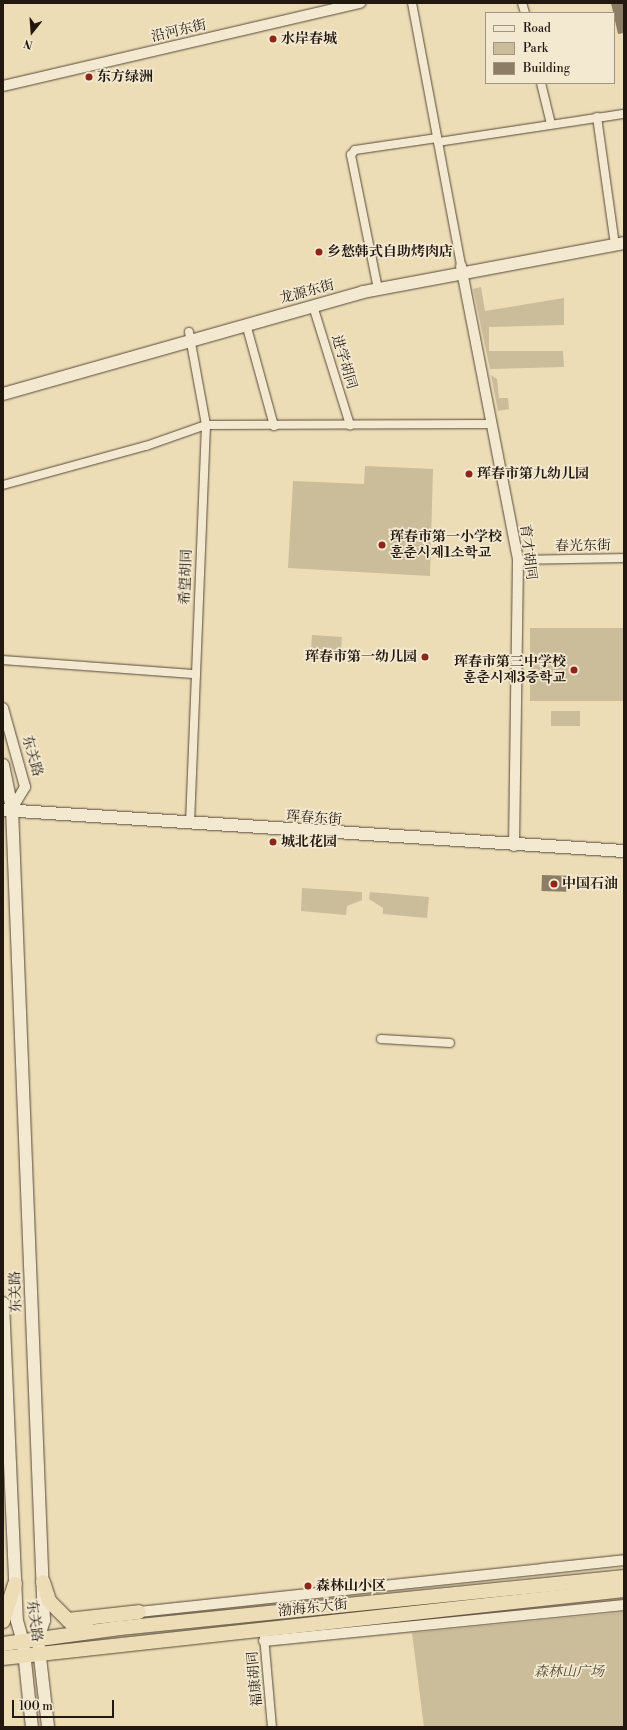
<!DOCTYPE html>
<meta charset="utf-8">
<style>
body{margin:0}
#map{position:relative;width:627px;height:1730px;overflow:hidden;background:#edddb6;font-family:"Libre Bodoni","Noto Serif SC","Noto Serif KR",serif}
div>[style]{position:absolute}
.green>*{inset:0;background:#cbbc9a;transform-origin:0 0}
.building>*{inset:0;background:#8c7e66;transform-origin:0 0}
.roads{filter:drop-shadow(0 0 1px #56493a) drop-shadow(0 0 1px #56493a)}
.minor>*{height:8px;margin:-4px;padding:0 4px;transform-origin:4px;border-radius:4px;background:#f3e9d0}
.tertiary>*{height:10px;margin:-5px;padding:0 5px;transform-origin:5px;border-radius:5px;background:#f3e9d0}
.secondary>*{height:12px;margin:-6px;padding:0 6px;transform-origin:6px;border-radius:6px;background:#f3e9d0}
.trunk>*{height:14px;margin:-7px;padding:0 7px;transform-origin:7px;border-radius:7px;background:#edddb6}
.dots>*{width:11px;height:11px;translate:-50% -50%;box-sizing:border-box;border:2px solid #f3e9d0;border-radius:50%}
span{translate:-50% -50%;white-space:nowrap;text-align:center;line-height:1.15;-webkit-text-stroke:3.5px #f3e9d0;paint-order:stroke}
.street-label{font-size:14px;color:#231810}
.poi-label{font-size:14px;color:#231810;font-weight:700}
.left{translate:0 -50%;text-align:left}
.right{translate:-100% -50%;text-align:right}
.park-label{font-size:14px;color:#554939;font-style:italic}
.frame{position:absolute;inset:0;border:4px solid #231810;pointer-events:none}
.legend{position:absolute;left:485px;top:12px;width:130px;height:72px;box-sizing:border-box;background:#f3e9d0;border:1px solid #a09583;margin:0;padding:5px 7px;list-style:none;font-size:12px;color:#231810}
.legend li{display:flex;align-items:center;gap:8px;height:20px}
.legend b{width:20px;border:1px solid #a09583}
.north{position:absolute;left:12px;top:12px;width:40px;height:40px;-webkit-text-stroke:3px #f3e9d0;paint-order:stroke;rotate:197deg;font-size:11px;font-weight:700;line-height:16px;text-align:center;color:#231810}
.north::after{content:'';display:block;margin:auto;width:14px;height:18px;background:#231810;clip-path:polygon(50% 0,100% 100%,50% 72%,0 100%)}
.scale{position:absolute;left:12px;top:1700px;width:102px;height:18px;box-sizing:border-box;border:2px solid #231810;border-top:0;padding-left:5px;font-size:12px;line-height:14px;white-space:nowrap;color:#231810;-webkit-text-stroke:3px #f3e9d0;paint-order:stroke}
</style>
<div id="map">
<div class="green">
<i style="clip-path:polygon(481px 287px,485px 311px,564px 298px,564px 325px,489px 327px,489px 351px,563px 351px,564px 367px,490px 369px,473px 289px)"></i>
<i style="clip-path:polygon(491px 375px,497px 379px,499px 398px,508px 398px,509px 409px,498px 411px)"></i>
<i style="clip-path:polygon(365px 466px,433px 469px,430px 576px,288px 568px,293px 481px,364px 484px)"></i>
<i style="left:624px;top:628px;width:73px;height:94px;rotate:90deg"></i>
<i style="left:312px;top:635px;width:30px;height:14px;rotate:4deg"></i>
<i style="left:580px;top:711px;width:15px;height:29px;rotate:90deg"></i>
<i style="clip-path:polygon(302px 888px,362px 892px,362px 900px,347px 906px,346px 915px,301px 911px)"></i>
<i style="clip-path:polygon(370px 892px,429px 897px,427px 918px,383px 914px,383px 908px,369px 899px)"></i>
<i style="clip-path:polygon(624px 1612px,624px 1727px,424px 1727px,412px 1633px)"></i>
</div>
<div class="building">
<i style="clip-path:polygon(611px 3px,624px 3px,624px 33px,618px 34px)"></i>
<i style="left:542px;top:875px;width:25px;height:16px;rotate:2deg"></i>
</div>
<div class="roads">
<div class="minor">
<i style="left:412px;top:3px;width:268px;rotate:79.4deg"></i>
<i style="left:522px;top:3px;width:10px;rotate:73deg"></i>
<i style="left:541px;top:83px;width:42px;rotate:76.3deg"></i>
<i style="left:597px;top:117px;width:122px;rotate:82deg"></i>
<i style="left:438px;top:142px;width:188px;rotate:-8.6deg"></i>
<i style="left:378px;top:289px;width:137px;rotate:-101.4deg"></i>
<i style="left:351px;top:155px;width:6px;rotate:-51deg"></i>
<i style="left:355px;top:150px;width:83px;rotate:-8.3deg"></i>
<i style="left:313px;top:306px;width:125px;rotate:72.7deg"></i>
<i style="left:246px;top:324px;width:106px;rotate:74.6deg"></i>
<i style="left:189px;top:332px;width:95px;rotate:79.6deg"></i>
<i style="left:206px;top:425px;width:399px;rotate:92.3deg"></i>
<i style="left:3px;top:485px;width:148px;rotate:-15.3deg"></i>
<i style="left:146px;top:446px;width:64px;rotate:-19.3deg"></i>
<i style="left:206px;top:425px;width:285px;rotate:-0.2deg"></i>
<i style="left:518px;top:560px;width:106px;rotate:-1.1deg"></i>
<i style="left:3px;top:660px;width:193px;rotate:4.2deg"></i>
<i style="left:381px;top:1039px;width:69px;rotate:3.3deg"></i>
<i style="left:264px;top:1636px;width:91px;rotate:85deg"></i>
</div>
<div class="tertiary">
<i style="left:3px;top:86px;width:367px;rotate:-13.1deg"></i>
<i style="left:461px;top:266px;width:299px;rotate:79deg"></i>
<i style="left:518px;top:560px;width:286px;rotate:90.8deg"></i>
<i style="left:3px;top:708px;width:82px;rotate:74.4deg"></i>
<i style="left:25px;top:787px;width:26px;rotate:121deg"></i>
<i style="left:139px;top:1612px;width:488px;rotate:-6.1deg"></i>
<i style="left:264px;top:1641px;width:362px;rotate:-5.7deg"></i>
</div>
<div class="secondary">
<i style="left:3px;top:394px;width:374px;rotate:-15.8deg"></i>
<i style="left:363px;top:292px;width:266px;rotate:-10.6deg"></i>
<i style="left:3px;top:765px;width:45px;rotate:78.4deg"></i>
<i style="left:12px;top:809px;width:812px;rotate:87.74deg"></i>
<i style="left:44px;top:1620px;width:21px;rotate:107deg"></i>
<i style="left:38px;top:1640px;width:88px;rotate:83.4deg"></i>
<i style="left:3px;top:810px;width:622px;rotate:3.78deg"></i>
<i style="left:3px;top:1303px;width:318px;rotate:87.5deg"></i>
<i style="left:17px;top:1621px;width:22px;rotate:74deg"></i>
<i style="left:23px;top:1642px;width:85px;rotate:84deg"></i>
</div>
<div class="trunk">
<i style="left:43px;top:1582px;width:20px;rotate:72deg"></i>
<i style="left:49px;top:1601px;width:31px;rotate:45deg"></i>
<i style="left:71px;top:1623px;width:19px;rotate:21deg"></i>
<i style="left:68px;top:1620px;width:71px;rotate:-6.4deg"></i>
<i style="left:3px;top:1621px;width:39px;rotate:-72deg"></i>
<i style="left:3px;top:1644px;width:118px;rotate:-7.8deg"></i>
<i style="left:120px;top:1628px;width:507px;rotate:-5.78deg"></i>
<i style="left:3px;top:1658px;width:625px;rotate:-6.25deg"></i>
</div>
</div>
<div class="dots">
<i style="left:273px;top:39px;background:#8f2418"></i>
<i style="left:89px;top:77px;background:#8f2418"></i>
<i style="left:319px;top:252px;background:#8f2418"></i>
<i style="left:469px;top:474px;background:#8f2418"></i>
<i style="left:382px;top:545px;background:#8f2418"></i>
<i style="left:425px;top:657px;background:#8f2418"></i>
<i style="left:574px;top:670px;background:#8f2418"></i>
<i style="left:273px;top:842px;background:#8f2418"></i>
<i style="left:554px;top:884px;background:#8f2418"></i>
<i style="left:308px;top:1586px;background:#8f2418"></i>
</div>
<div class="street-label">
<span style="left:179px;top:31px;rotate:-13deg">沿河东街</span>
<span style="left:307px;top:292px;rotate:-15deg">龙源东街</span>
<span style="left:344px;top:362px;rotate:73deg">进学胡同</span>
<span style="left:583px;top:546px;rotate:-1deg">春光东街</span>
<span style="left:528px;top:552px;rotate:83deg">育才胡同</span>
<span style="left:186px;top:577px;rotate:-88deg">希望胡同</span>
<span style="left:32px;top:756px;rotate:74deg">东关路</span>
<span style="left:314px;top:818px;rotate:4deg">珲春东街</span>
<span style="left:16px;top:1292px;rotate:-92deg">东关路</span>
<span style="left:313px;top:1608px;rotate:-6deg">渤海东大街</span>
<span style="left:34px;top:1621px;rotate:82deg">东关路</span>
<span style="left:255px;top:1679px;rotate:-95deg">福康胡同</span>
</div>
<div class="poi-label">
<span class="left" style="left:281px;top:39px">水岸春城</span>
<span class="left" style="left:97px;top:77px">东方绿洲</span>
<span class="left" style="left:327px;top:252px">乡愁韩式自助烤肉店</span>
<span class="left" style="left:477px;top:474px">珲春市第九幼儿园</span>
<span class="left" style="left:390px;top:545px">珲春市第一小学校<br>훈춘시제1소학교</span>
<span class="right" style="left:417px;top:657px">珲春市第一幼儿园</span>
<span class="right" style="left:566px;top:670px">珲春市第三中学校<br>훈춘시제3중학교</span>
<span class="left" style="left:281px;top:842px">城北花园</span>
<span class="left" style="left:562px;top:884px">中国石油</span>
<span class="left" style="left:316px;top:1586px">森林山小区</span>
</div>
<div class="park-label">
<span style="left:569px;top:1672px">森林山广场</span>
</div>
<div class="frame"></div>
<ul class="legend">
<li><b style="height:5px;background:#f3e9d0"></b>Road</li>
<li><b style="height:11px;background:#cbbc9a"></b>Park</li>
<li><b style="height:11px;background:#8c7e66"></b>Building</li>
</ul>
<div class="north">N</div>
<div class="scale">100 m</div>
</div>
